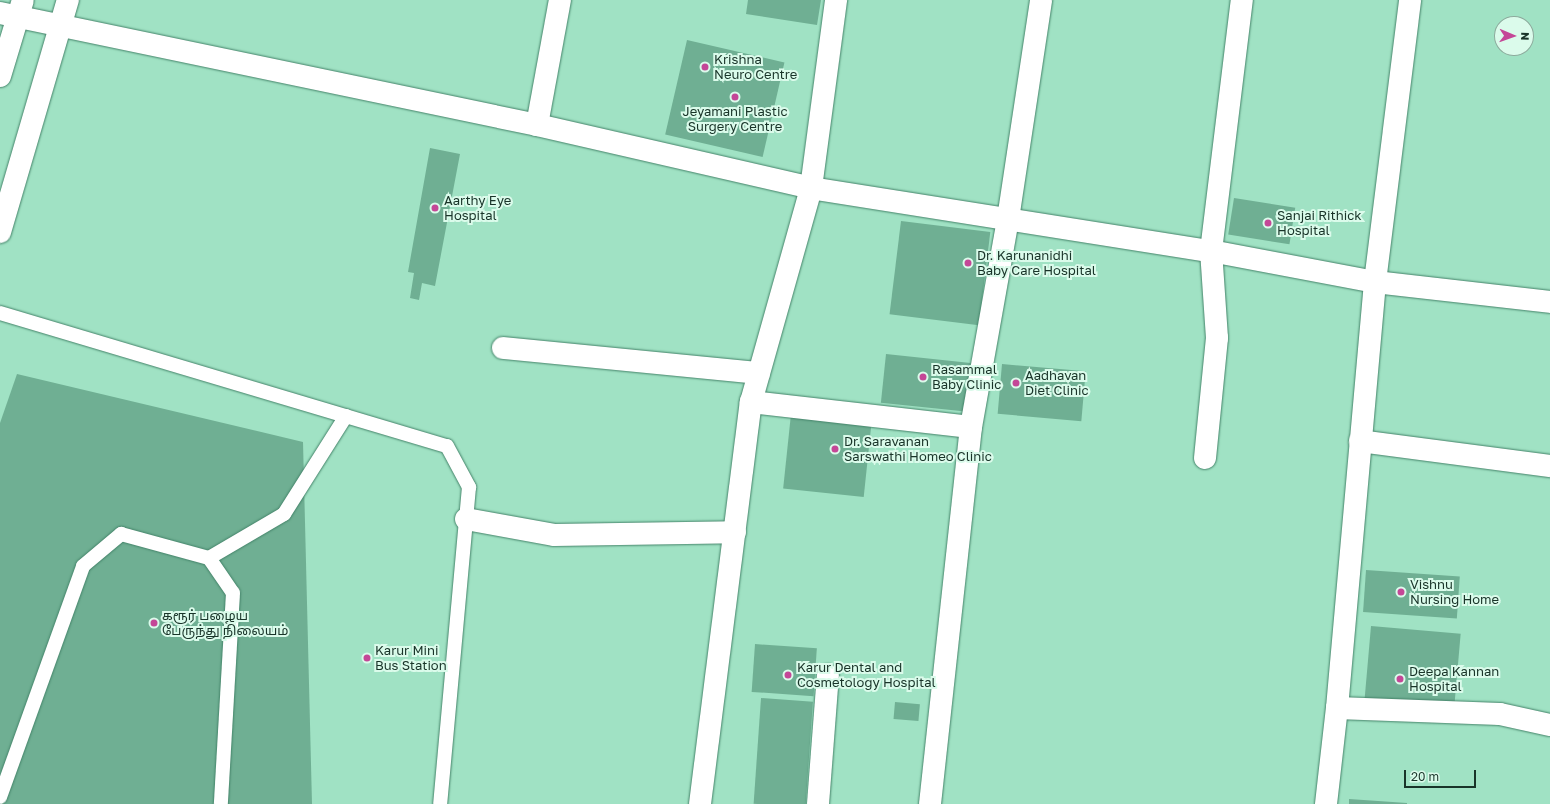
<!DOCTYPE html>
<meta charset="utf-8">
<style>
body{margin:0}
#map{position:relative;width:1550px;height:804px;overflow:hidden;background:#a0e2c4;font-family:"Golos Text","Noto Sans Tamil",sans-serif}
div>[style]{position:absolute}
.building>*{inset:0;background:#6faf93;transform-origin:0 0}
.roads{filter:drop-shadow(0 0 1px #448369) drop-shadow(0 0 1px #448369)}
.service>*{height:14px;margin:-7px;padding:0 7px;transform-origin:7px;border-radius:7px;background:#fff}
.minor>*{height:22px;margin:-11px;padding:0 11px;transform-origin:11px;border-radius:11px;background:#fff}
.tertiary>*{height:22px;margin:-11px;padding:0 11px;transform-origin:11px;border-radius:11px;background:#fff}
.primary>*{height:22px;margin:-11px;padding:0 11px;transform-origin:11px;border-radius:11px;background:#fff}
.dots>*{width:11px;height:11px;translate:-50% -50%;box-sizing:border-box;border:2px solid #dbfbeb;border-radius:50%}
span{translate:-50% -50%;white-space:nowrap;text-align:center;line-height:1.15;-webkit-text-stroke:4px #dbfbeb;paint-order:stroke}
.poi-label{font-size:13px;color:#193429}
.left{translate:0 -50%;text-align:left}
.north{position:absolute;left:1494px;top:16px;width:40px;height:40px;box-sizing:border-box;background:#dbfbeb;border:1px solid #8dab9d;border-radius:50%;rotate:92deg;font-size:11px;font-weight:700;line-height:16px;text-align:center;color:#193429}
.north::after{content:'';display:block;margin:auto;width:14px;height:18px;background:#c44797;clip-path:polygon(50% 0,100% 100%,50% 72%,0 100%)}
.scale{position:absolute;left:1404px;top:770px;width:72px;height:18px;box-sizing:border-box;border:2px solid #193429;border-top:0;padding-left:5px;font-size:12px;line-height:14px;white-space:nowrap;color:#193429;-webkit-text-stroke:3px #dbfbeb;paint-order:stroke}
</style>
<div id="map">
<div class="building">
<i style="clip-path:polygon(748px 0,821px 0,817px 25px,746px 14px)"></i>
<i style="left:687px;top:40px;width:100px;height:97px;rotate:13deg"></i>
<i style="clip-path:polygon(430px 148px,460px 154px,435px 286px,422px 283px,419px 300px,410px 298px,414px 273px,408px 272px)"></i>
<i style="left:1234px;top:198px;width:62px;height:37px;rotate:9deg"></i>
<i style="left:901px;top:221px;width:90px;height:94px;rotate:7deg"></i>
<i style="left:886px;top:354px;width:85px;height:49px;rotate:6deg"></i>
<i style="left:1002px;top:364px;width:84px;height:50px;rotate:5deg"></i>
<i style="clip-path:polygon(17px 374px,303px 442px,312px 804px,0 804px,0 423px)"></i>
<i style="left:791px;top:414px;width:81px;height:75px;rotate:6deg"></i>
<i style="left:1366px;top:570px;width:94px;height:42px;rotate:4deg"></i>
<i style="left:1371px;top:626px;width:90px;height:73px;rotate:5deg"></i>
<i style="left:755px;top:644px;width:62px;height:48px;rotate:4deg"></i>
<i style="left:761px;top:698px;width:52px;height:106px;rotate:4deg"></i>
<i style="left:895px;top:702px;width:25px;height:17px;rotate:5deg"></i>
<i style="clip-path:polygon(1349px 799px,1407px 803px,1407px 804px,1349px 804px)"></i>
</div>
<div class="roads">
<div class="service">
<i style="left:0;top:313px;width:466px;rotate:16.6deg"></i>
<i style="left:447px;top:446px;width:47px;rotate:61.8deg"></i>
<i style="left:469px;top:487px;width:318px;rotate:95.2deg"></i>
<i style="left:209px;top:558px;width:87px;rotate:-30.4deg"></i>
<i style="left:284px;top:514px;width:116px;rotate:-57.7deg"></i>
<i style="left:0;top:797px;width:245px;rotate:-70.2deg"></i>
<i style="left:83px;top:566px;width:50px;rotate:-40.1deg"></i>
<i style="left:121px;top:534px;width:91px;rotate:15.3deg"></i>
<i style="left:209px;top:558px;width:42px;rotate:55.6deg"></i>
<i style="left:233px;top:593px;width:211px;rotate:93.3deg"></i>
</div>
<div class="minor">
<i style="left:0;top:13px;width:549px;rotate:11.78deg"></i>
<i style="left:537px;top:125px;width:281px;rotate:12.9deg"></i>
<i style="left:811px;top:188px;width:405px;rotate:9deg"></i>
<i style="left:1211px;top:251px;width:167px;rotate:10.7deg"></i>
<i style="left:1375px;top:282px;width:176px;rotate:6.5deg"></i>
<i style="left:537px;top:125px;width:127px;rotate:-79.6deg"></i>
<i style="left:503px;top:348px;width:257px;rotate:5.6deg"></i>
<i style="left:751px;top:402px;width:221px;rotate:6.5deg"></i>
<i style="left:1360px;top:441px;width:192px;rotate:7.5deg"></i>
<i style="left:1205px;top:458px;width:121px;rotate:-84.3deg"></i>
<i style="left:1217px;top:338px;width:87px;rotate:-93.9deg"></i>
<i style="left:1211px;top:251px;width:253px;rotate:-83deg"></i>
<i style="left:466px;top:519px;width:89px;rotate:10.3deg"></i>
<i style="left:554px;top:535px;width:181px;rotate:-0.9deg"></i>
<i style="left:1337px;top:708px;width:163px;rotate:2.1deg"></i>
<i style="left:1500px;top:714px;width:51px;rotate:12.4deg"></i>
<i style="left:700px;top:804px;width:405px;rotate:-82.8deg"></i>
<i style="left:751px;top:402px;width:222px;rotate:-74.3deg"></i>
<i style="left:811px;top:188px;width:190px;rotate:-82.4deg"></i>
<i style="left:818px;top:804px;width:129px;rotate:-85.6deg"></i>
<i style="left:930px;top:804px;width:379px;rotate:-83.8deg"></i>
<i style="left:971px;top:427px;width:211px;rotate:-79.9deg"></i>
<i style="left:1008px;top:219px;width:221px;rotate:-81.4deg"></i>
</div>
<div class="tertiary">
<i style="left:1326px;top:804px;width:97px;rotate:-83.5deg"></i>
<i style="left:1337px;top:708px;width:428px;rotate:-84.9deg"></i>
<i style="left:1375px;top:282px;width:284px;rotate:-82.9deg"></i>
</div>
<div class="primary">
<i style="left:0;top:76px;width:79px;rotate:-73.2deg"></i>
<i style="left:0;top:232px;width:242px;rotate:-73.7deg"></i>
</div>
</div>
<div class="dots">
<i style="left:705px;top:67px;background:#c44797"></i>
<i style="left:735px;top:97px;background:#c44797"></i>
<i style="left:435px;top:208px;background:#c44797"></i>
<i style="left:1268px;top:223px;background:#c44797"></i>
<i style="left:968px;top:263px;background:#c44797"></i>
<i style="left:923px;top:377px;background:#c44797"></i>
<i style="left:1016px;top:383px;background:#c44797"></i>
<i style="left:835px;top:449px;background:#c44797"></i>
<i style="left:1401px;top:592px;background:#c44797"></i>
<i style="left:154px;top:623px;background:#c44797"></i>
<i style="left:367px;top:658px;background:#c44797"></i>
<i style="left:788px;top:675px;background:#c44797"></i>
<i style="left:1400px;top:679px;background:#c44797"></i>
</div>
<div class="poi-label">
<span class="left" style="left:714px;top:67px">Krishna<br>Neuro Centre</span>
<span style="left:735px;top:119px">Jeyamani Plastic<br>Surgery Centre</span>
<span class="left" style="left:444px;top:208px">Aarthy Eye<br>Hospital</span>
<span class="left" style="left:1277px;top:223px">Sanjai Rithick<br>Hospital</span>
<span class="left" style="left:977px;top:263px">Dr. Karunanidhi<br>Baby Care Hospital</span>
<span class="left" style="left:932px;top:377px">Rasammal<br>Baby Clinic</span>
<span class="left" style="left:1025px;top:383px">Aadhavan<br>Diet Clinic</span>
<span class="left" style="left:844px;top:449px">Dr. Saravanan<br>Sarswathi Homeo Clinic</span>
<span class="left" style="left:1410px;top:592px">Vishnu<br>Nursing Home</span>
<span class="left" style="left:162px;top:623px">கரூர் பழைய<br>பேருந்து நிலையம்</span>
<span class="left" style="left:375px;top:658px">Karur Mini<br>Bus Station</span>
<span class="left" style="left:797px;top:675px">Karur Dental and<br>Cosmetology Hospital</span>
<span class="left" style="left:1409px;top:679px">Deepa Kannan<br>Hospital</span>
</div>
<div class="north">N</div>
<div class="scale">20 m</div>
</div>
